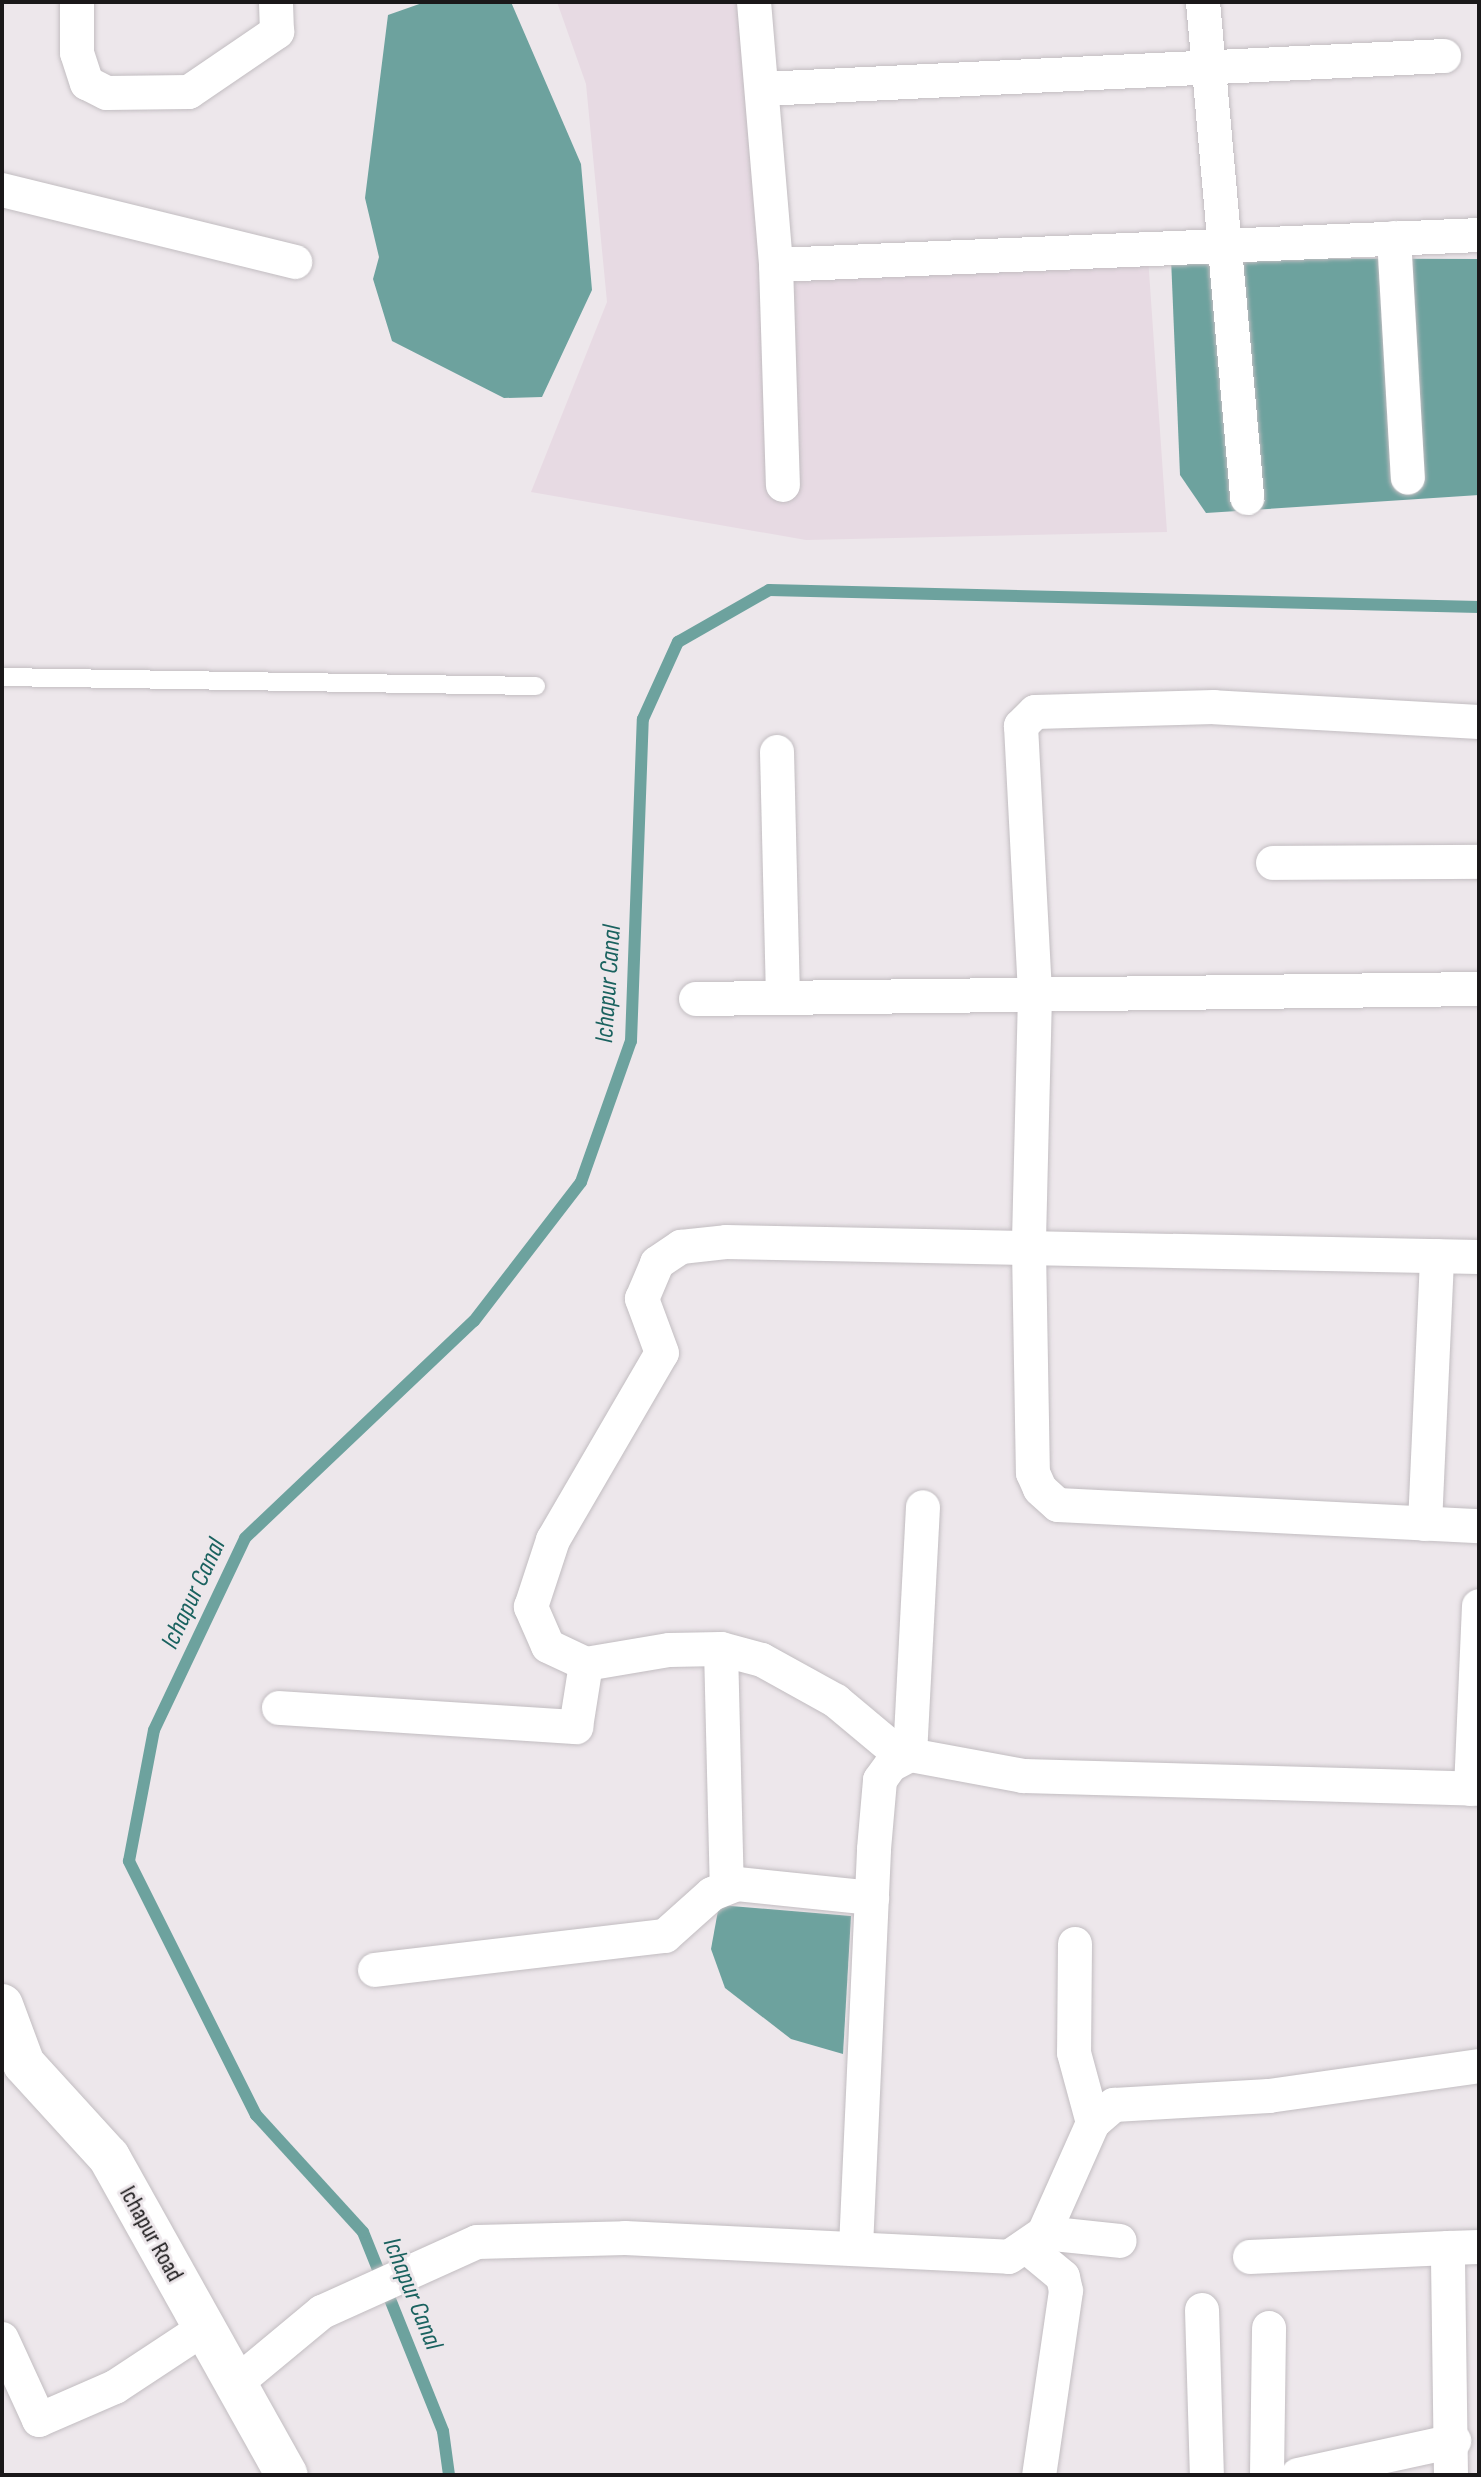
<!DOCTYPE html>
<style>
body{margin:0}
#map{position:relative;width:1481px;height:2477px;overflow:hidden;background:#ede7eb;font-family:"Sofia Sans Condensed",sans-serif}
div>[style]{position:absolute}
.built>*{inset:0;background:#e7dae3}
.water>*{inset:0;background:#6da29e}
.stream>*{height:12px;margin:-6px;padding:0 6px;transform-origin:6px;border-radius:6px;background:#6da29e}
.roads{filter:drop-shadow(0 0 2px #c2bdc1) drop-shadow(0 0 2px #c2bdc1)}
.service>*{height:18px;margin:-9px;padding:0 9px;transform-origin:9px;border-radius:9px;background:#fff}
.minor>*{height:34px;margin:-17px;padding:0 17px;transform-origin:17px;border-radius:17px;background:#fff}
.tertiary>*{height:42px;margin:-21px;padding:0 21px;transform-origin:21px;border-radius:21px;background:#fff}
span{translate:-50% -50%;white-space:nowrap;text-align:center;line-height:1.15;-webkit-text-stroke:6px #ede7eb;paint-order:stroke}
.street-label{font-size:24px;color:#1a1819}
.water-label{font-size:26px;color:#1a625f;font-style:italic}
.frame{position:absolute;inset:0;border:4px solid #1a1819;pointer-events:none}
</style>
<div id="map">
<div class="built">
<i style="clip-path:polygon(557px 2px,743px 2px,769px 275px,1148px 257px,1167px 532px,806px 540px,531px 492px,607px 302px,586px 84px)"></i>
</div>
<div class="water">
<i style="clip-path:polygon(425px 2px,511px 2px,581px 164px,592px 290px,542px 397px,504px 398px,392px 341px,373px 279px,379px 257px,365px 198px,388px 15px)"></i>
<i style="clip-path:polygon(1171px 258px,1479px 259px,1479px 495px,1206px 513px,1180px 475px)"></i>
<i style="clip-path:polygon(719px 1905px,851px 1916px,843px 2054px,791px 2039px,725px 1988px,711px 1949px)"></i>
</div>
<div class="stream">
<i style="left:449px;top:2475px;width:44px;rotate:-97.8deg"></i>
<i style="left:443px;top:2431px;width:214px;rotate:-111.9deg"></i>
<i style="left:363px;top:2232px;width:159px;rotate:-132.4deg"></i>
<i style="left:256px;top:2115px;width:284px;rotate:-116.6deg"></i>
<i style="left:129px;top:1861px;width:133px;rotate:-79.2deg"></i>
<i style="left:154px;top:1730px;width:212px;rotate:-64.6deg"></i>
<i style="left:245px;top:1538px;width:315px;rotate:-43.5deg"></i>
<i style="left:474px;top:1321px;width:175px;rotate:-52.4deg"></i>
<i style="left:581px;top:1182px;width:150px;rotate:-70.5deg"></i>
<i style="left:631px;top:1041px;width:322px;rotate:-87.9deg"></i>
<i style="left:643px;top:719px;width:85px;rotate:-65.6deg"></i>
<i style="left:678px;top:642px;width:105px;rotate:-29.7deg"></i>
<i style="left:769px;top:590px;width:710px;rotate:1.37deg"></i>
</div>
<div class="roads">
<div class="service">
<i style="left:2px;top:677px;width:534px;rotate:0.97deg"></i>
</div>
<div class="minor">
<i style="left:77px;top:2px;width:51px;rotate:90deg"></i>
<i style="left:77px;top:53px;width:32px;rotate:72deg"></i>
<i style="left:87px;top:83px;width:22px;rotate:27deg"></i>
<i style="left:107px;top:93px;width:82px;rotate:-0.7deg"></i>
<i style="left:189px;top:92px;width:107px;rotate:-34.3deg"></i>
<i style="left:277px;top:32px;width:30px;rotate:-92deg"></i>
<i style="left:754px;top:2px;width:264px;rotate:85.2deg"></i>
<i style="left:776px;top:265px;width:220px;rotate:88.2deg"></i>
<i style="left:1203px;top:2px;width:498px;rotate:84.9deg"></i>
<i style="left:763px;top:89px;width:682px;rotate:-2.77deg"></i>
<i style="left:2px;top:190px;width:302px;rotate:13.8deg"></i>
<i style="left:1394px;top:238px;width:240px;rotate:86.7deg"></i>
<i style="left:776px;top:265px;width:704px;rotate:-2.44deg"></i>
<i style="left:1479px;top:722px;width:265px;rotate:-176.8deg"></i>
<i style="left:1214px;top:707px;width:179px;rotate:178.4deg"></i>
<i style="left:1035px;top:712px;width:20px;rotate:135deg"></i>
<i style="left:1021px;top:726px;width:269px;rotate:87deg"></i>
<i style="left:1035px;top:995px;width:254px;rotate:91.4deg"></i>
<i style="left:1029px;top:1249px;width:224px;rotate:89deg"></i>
<i style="left:1033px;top:1473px;width:17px;rotate:66deg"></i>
<i style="left:1040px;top:1489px;width:24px;rotate:42deg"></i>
<i style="left:1058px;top:1505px;width:422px;rotate:2.9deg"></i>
<i style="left:777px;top:752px;width:246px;rotate:88.6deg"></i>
<i style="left:1273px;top:863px;width:206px;rotate:-0.3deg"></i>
<i style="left:696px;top:999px;width:783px;rotate:-0.73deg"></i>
<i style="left:1425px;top:1524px;width:268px;rotate:-87.4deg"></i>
<i style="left:721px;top:1649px;width:238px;rotate:88.6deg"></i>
<i style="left:586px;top:1664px;width:84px;rotate:-9.6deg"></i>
<i style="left:669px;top:1650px;width:52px;rotate:-1.1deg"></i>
<i style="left:721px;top:1649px;width:42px;rotate:15deg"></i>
<i style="left:762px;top:1660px;width:85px;rotate:29deg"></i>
<i style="left:836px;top:1701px;width:87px;rotate:39.9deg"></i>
<i style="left:279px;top:1708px;width:298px;rotate:3.7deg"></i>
<i style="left:576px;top:1727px;width:64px;rotate:-81deg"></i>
<i style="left:586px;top:1664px;width:42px;rotate:-154.7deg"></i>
<i style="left:548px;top:1646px;width:43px;rotate:-113.6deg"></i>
<i style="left:531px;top:1607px;width:71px;rotate:-71.8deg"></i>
<i style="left:553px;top:1540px;width:216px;rotate:-59.8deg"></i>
<i style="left:662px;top:1353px;width:58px;rotate:-110.3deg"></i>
<i style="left:642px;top:1299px;width:39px;rotate:-67deg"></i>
<i style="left:657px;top:1263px;width:29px;rotate:-34deg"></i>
<i style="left:681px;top:1247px;width:45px;rotate:-6.3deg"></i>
<i style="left:726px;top:1242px;width:753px;rotate:1.14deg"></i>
<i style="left:910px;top:1755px;width:248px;rotate:-87deg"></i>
<i style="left:1471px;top:1789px;width:183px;rotate:-87.5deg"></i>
<i style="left:1075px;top:1944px;width:109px;rotate:90.5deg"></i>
<i style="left:1074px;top:2053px;width:73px;rotate:74.8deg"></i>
<i style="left:375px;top:1970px;width:292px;rotate:-6.7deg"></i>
<i style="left:665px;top:1936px;width:63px;rotate:-41.8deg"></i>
<i style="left:712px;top:1894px;width:27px;rotate:-22deg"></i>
<i style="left:737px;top:1884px;width:136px;rotate:5.9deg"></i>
<i style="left:1044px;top:2233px;width:76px;rotate:6deg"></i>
<i style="left:856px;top:2247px;width:398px;rotate:-87.4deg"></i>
<i style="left:874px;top:1849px;width:69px;rotate:-85deg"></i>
<i style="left:880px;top:1780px;width:19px;rotate:-54deg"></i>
<i style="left:891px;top:1765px;width:21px;rotate:-28deg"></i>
<i style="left:910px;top:1755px;width:115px;rotate:10.5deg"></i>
<i style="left:1023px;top:1776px;width:456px;rotate:1.6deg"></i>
<i style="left:1028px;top:2248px;width:45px;rotate:39.6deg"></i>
<i style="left:1063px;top:2277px;width:14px;rotate:78deg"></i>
<i style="left:1066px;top:2291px;width:186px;rotate:98.3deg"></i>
<i style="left:1250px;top:2257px;width:198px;rotate:-2.6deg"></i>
<i style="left:1202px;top:2310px;width:165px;rotate:88.3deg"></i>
<i style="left:2px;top:2339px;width:89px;rotate:65.4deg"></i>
<i style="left:39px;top:2420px;width:83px;rotate:-23.5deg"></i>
<i style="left:115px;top:2387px;width:109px;rotate:-33.4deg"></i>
<i style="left:240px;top:2380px;width:107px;rotate:-39.7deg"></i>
<i style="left:322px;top:2312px;width:170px;rotate:-24.3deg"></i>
<i style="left:477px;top:2242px;width:148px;rotate:-1.5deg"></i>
<i style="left:625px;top:2238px;width:384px;rotate:2.8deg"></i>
<i style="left:1009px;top:2257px;width:42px;rotate:-34.4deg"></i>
<i style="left:1044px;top:2233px;width:120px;rotate:-66deg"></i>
<i style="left:1093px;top:2123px;width:28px;rotate:-41deg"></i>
<i style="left:1114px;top:2105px;width:155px;rotate:-3.3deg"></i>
<i style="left:1269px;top:2096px;width:212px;rotate:-8.1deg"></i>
<i style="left:1267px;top:2475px;width:147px;rotate:-89.2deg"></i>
<i style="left:1298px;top:2475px;width:160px;rotate:-12.3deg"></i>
<i style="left:1451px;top:2475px;width:227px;rotate:-90.8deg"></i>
<i style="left:1448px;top:2248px;width:31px;rotate:-2deg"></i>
</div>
<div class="tertiary">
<i style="left:2px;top:2005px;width:63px;rotate:69.6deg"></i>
<i style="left:24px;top:2064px;width:126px;rotate:47.6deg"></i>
<i style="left:109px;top:2157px;width:364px;rotate:60.8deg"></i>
</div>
</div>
<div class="street-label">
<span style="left:151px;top:2234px;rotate:61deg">Ichapur Road</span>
</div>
<div class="water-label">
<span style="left:609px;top:984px;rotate:-86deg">Ichapur Canal</span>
<span style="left:194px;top:1594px;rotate:-65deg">Ichapur Canal</span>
<span style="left:412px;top:2294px;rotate:68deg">Ichapur Canal</span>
</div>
<div class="frame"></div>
</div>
